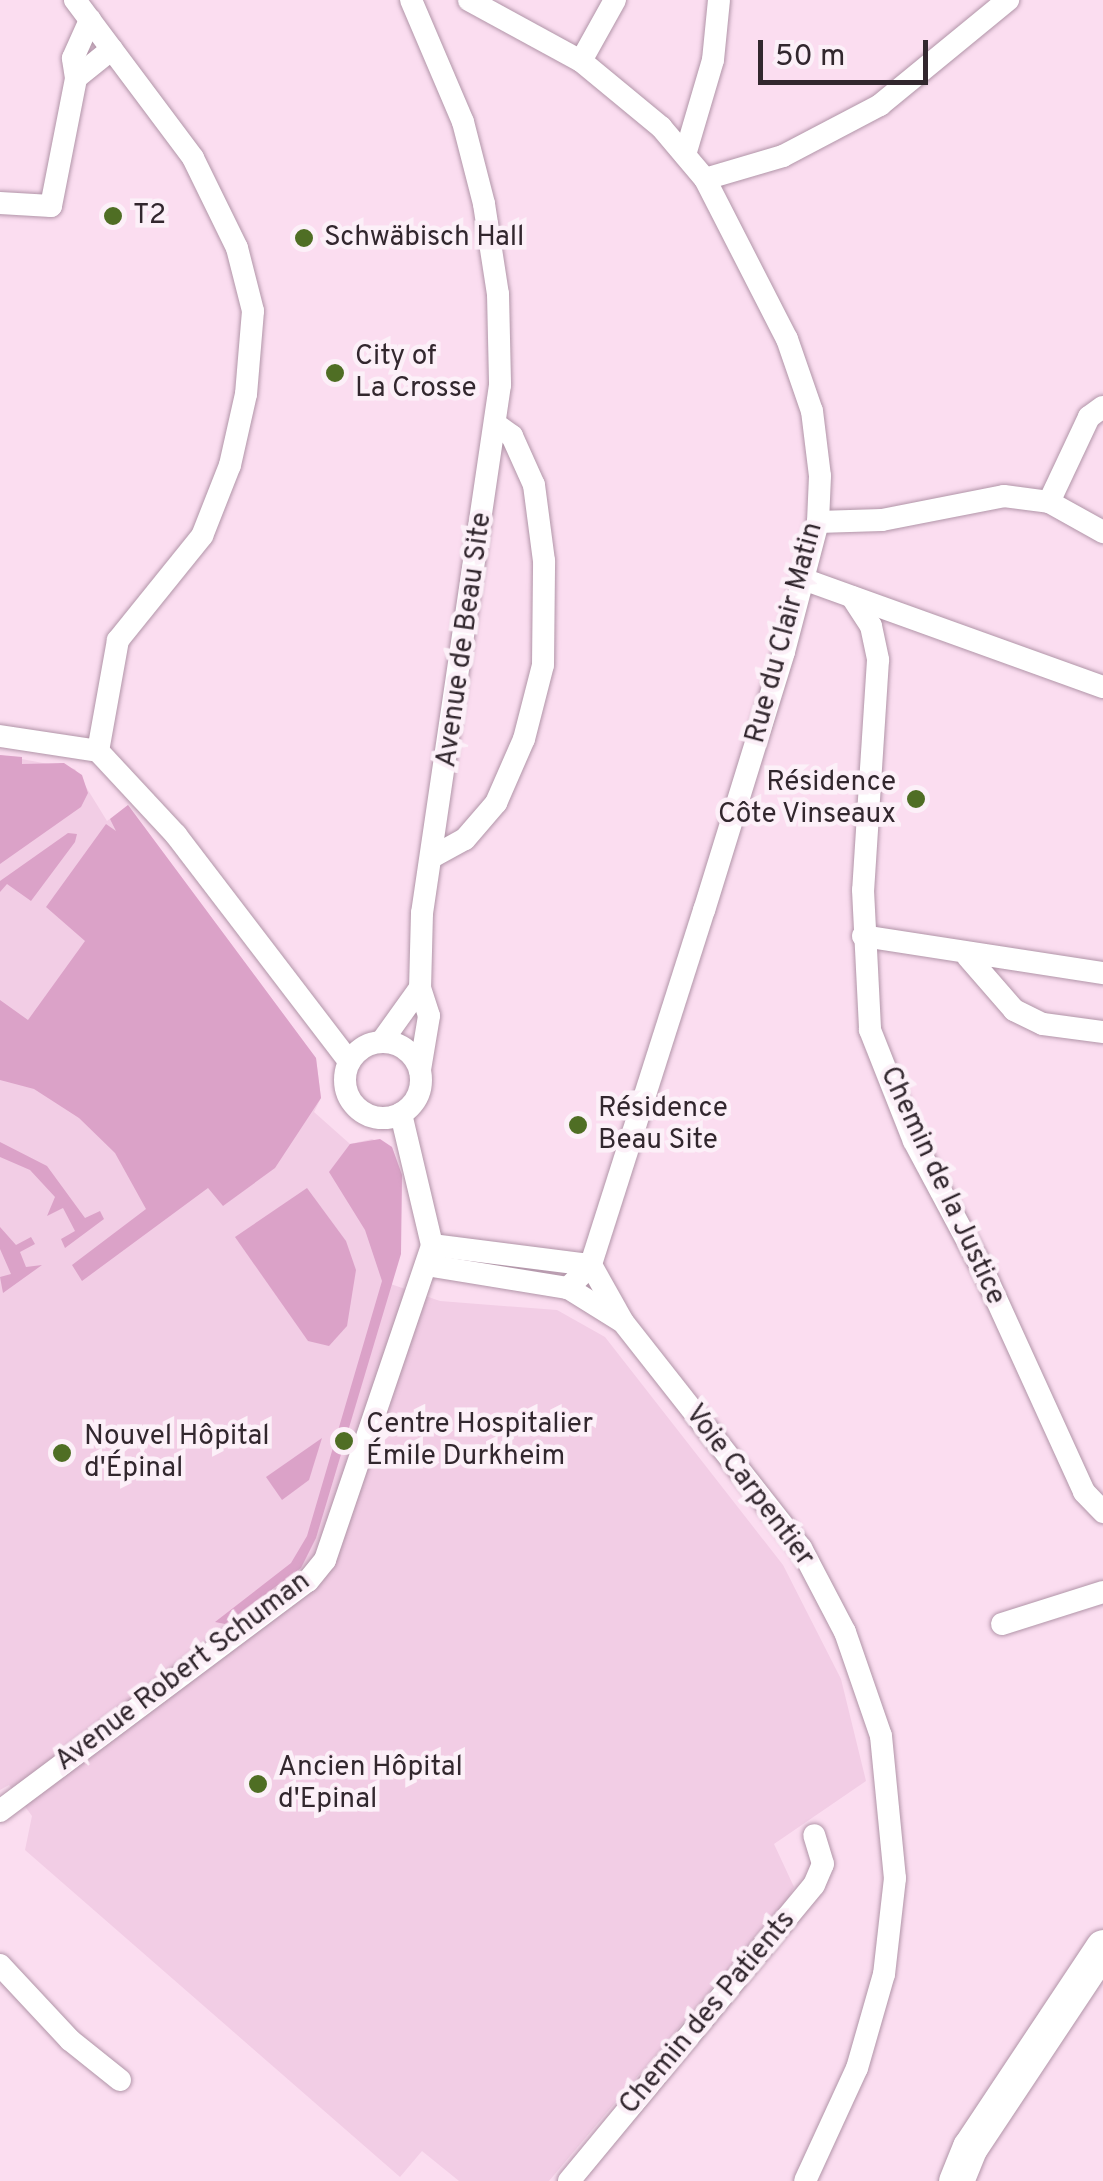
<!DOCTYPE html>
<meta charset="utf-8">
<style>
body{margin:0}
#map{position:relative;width:1103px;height:2181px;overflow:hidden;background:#fbddf0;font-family:Overpass,sans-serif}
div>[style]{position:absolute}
.built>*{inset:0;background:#f2cde5}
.green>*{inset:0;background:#dba2c8}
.roads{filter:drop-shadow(0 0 2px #b195a8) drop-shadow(0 0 2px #b195a8)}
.street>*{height:22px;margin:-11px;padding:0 11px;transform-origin:11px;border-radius:11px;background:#fff}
.street>.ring{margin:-11px;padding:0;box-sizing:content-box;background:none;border:22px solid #fff;border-radius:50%}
.primary>*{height:35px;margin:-17.5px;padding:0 17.5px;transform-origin:17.5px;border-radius:17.5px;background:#fff}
.dots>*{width:28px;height:28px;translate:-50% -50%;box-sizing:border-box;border:5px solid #fcf0f8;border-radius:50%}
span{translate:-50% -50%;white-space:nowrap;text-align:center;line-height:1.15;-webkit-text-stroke:9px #fcf0f8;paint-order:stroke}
.poi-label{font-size:28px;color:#32272e}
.left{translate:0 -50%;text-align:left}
.right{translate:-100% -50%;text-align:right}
.street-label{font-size:28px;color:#32272e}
.scale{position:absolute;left:758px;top:40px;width:170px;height:45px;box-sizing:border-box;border:5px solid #32272e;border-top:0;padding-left:12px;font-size:30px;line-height:35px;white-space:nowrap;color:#32272e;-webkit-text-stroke:8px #fcf0f8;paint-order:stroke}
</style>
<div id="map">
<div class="built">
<i style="clip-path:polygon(0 755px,75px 769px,107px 821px,128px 805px,316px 1058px,321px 1098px,314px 1112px,350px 1144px,372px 1139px,392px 1147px,402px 1175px,401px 1220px,382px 1281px,440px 1301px,557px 1310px,605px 1337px,783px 1565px,841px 1679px,866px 1781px,774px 1844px,794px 1887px,788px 1898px,549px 2181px,459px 2181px,422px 2151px,400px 2177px,25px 1850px,32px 1816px,9px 1785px,0 1790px)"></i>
</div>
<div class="green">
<i style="clip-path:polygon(0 755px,22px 757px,22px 764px,64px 763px,82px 775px,88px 793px,81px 807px,0 864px)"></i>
<i style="clip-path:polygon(128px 805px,316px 1058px,321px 1098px,275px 1168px,223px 1206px,208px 1188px,82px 1281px,72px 1265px,146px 1209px,115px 1153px,79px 1118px,34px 1089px,0 1080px,0 1000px,28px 1020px,85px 941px,46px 907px,106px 824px,116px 831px,110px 819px)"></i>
<i style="clip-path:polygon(68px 833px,77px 834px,75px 842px,31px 901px,7px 884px,0 892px,0 881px)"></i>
<i style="clip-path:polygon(380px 1139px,392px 1147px,402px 1175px,401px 1254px,316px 1538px,301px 1568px,225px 1624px,215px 1622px,291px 1563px,307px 1536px,382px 1281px,365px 1230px,329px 1172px,350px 1144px)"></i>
<i style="clip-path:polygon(0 1142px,47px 1166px,85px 1218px,100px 1211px,104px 1219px,65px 1248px,61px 1239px,75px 1231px,63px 1208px,47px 1216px,55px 1197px,30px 1170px,0 1157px)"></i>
<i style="clip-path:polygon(307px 1188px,346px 1241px,356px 1270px,347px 1326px,329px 1346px,308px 1341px,235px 1237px)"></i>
<i style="clip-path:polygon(0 1227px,16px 1245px,31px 1237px,35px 1244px,20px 1252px,26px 1267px,42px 1265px,3px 1293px,0 1277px,11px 1274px,0 1249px)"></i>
<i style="clip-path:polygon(322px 1438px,309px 1480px,282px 1500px,266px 1477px)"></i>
</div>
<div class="roads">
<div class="street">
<i style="left:75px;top:0;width:197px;rotate:53.2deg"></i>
<i style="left:193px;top:158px;width:100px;rotate:63.9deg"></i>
<i style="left:237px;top:248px;width:65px;rotate:75.7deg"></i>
<i style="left:253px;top:311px;width:83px;rotate:94.8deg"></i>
<i style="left:246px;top:394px;width:73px;rotate:102.7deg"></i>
<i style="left:230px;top:465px;width:76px;rotate:111.5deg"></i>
<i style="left:202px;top:536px;width:134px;rotate:128.9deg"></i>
<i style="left:118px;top:640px;width:113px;rotate:100.2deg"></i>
<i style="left:411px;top:0;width:133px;rotate:66.9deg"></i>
<i style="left:463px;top:122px;width:85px;rotate:75.6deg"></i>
<i style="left:484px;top:204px;width:91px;rotate:81.2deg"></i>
<i style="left:498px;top:294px;width:91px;rotate:88.7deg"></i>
<i style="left:500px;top:385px;width:534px;rotate:98.4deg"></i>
<i style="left:422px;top:913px;width:75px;rotate:91.5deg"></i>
<i style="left:420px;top:988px;width:29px;rotate:72deg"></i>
<i style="left:429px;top:1016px;width:55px;rotate:99.5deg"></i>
<i style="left:469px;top:0;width:128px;rotate:28.6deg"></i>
<i style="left:581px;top:61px;width:104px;rotate:39.5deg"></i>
<i style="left:661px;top:127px;width:68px;rotate:49.8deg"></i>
<i style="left:705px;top:179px;width:180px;rotate:62.9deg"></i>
<i style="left:787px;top:339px;width:76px;rotate:70.9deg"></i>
<i style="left:812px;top:411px;width:65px;rotate:83deg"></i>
<i style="left:820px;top:476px;width:46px;rotate:92.5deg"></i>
<i style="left:818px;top:522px;width:134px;rotate:104.7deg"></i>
<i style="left:784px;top:652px;width:270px;rotate:107.2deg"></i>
<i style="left:704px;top:910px;width:373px;rotate:107.7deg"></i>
<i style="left:591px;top:1265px;width:33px;rotate:135deg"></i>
<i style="left:581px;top:61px;width:70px;rotate:-60.9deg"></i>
<i style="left:76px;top:78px;width:46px;rotate:-38.9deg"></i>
<i style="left:685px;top:155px;width:99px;rotate:-73.6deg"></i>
<i style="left:713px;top:60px;width:60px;rotate:-84.3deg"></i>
<i style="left:705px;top:179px;width:81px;rotate:-16.4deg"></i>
<i style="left:783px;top:156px;width:110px;rotate:-27.7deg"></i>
<i style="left:880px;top:105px;width:166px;rotate:-39.4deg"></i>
<i style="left:0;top:203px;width:51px;rotate:3.4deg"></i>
<i style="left:51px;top:206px;width:130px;rotate:-78.9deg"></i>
<i style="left:76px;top:78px;width:20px;rotate:-99deg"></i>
<i style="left:73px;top:58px;width:42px;rotate:-65.9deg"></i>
<i style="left:1049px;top:502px;width:94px;rotate:-64.8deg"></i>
<i style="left:1089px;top:417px;width:17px;rotate:-36deg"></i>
<i style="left:818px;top:522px;width:64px;rotate:-1.8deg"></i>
<i style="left:882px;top:520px;width:124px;rotate:-11.1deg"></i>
<i style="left:1004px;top:496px;width:45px;rotate:7.6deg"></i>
<i style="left:1049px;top:502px;width:62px;rotate:29.1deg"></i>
<i style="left:803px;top:579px;width:319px;rotate:19.8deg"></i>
<i style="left:852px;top:597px;width:35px;rotate:57deg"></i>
<i style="left:871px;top:626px;width:35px;rotate:78deg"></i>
<i style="left:878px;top:660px;width:230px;rotate:93.7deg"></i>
<i style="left:863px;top:890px;width:140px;rotate:87.1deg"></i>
<i style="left:870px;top:1030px;width:119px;rotate:68.4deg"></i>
<i style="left:914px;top:1141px;width:146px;rotate:61.9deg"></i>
<i style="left:983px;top:1270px;width:244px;rotate:65.5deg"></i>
<i style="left:1084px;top:1492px;width:28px;rotate:46deg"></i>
<i style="left:0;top:736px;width:99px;rotate:8.7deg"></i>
<i style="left:98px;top:751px;width:115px;rotate:47.1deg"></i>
<i style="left:176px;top:835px;width:285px;rotate:52.6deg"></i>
<i style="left:434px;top:856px;width:35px;rotate:-29deg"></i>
<i style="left:465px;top:839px;width:48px;rotate:-49.3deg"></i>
<i style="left:496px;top:803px;width:70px;rotate:-66.4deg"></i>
<i style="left:524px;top:739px;width:76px;rotate:-75.6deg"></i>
<i style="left:543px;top:665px;width:104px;rotate:-89.4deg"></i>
<i style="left:544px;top:561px;width:77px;rotate:-97.5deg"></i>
<i style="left:534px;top:485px;width:54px;rotate:-114.2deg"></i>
<i style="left:512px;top:436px;width:19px;rotate:-144deg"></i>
<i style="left:863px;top:936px;width:243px;rotate:8.8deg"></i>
<i style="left:968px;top:957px;width:70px;rotate:49deg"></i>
<i style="left:1014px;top:1010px;width:32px;rotate:26deg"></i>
<i style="left:1043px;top:1024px;width:61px;rotate:7.6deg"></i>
<i style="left:382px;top:1041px;width:65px;rotate:-54.4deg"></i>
<i class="ring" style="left:345px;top:1042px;width:54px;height:54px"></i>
<i style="left:432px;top:1245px;width:160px;rotate:7.2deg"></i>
<i style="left:426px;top:1265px;width:144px;rotate:9.2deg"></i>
<i style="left:568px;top:1288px;width:62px;rotate:31.9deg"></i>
<i style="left:591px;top:1265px;width:65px;rotate:60.7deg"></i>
<i style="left:623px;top:1322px;width:288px;rotate:51.8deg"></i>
<i style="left:801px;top:1548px;width:95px;rotate:62.4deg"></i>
<i style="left:845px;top:1632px;width:110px;rotate:70.9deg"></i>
<i style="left:881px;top:1736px;width:143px;rotate:84.4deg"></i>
<i style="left:895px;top:1878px;width:97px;rotate:96.5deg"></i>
<i style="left:884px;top:1974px;width:98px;rotate:106deg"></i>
<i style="left:857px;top:2068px;width:124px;rotate:114.7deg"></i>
<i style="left:1002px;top:1624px;width:106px;rotate:-17.6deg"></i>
<i style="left:0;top:1811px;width:384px;rotate:-36.8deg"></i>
<i style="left:308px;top:1581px;width:27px;rotate:-51deg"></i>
<i style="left:325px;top:1560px;width:333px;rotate:-71.2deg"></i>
<i style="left:432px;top:1245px;width:135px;rotate:-103.3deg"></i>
<i style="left:0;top:1965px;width:103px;rotate:47deg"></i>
<i style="left:70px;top:2040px;width:64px;rotate:38.7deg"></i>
<i style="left:569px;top:2181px;width:384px;rotate:-50.4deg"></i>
<i style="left:814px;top:1885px;width:23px;rotate:-67deg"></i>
<i style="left:823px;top:1864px;width:30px;rotate:-107deg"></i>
</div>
<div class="primary">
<i style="left:956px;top:2181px;width:37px;rotate:-68deg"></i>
<i style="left:970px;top:2147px;width:240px;rotate:-56.4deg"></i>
</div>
</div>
<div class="dots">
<i style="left:113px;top:216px;background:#4f6e24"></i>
<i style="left:304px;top:238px;background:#4f6e24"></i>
<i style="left:335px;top:373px;background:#4f6e24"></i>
<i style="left:916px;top:799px;background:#4f6e24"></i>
<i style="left:578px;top:1125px;background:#4f6e24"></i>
<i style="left:344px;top:1441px;background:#4f6e24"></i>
<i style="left:62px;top:1453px;background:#4f6e24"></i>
<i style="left:258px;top:1784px;background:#4f6e24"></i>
</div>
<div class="poi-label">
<span class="left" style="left:133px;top:216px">T2</span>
<span class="left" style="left:324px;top:238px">Schwäbisch Hall</span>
<span class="left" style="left:355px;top:373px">City of<br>La Crosse</span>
<span class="right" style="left:896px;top:799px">Résidence<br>Côte Vinseaux</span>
<span class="left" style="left:598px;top:1125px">Résidence<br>Beau Site</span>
<span class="left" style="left:366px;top:1441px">Centre Hospitalier<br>Émile Durkheim</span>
<span class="left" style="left:84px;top:1453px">Nouvel Hôpital<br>d'Épinal</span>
<span class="left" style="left:278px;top:1784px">Ancien Hôpital<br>d'Epinal</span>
</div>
<div class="street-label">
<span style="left:785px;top:633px;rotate:-75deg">Rue du Clair Matin</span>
<span style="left:465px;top:640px;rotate:-82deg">Avenue de Beau Site</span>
<span style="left:942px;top:1186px;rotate:65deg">Chemin de la Justice</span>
<span style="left:749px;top:1486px;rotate:53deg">Voie Carpentier</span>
<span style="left:183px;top:1672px;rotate:-37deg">Avenue Robert Schuman</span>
<span style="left:708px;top:2013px;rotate:-50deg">Chemin des Patients</span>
</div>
<div class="scale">50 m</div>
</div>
